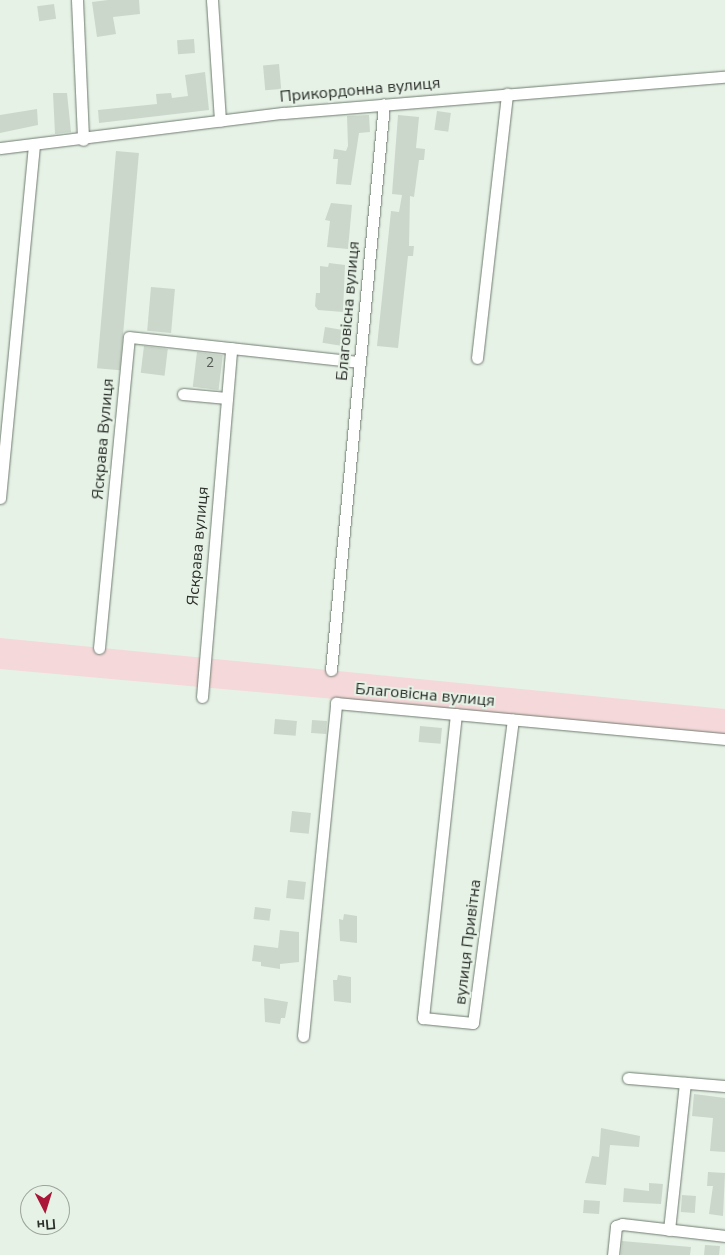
<!DOCTYPE html>
<meta charset="utf-8">
<style>
body{margin:0}
#map{position:relative;width:725px;height:1255px;overflow:hidden;background:#e6f2e6;font-family:"Nunito Sans",sans-serif}
div>[style]{position:absolute}
.green>*{inset:0;background:#f5d8d9}
.building>*{inset:0;background:#cbd7ca;transform-origin:0 0}
.roads{filter:drop-shadow(0 0 1px #707b70) drop-shadow(0 0 1px #707b70)}
.minor>*{height:11px;margin:-5.5px;padding:0 5.5px;transform-origin:5.5px;border-radius:5.5px;background:#fff}
span{translate:-50% -50%;white-space:nowrap;text-align:center;line-height:1.15;-webkit-text-stroke:4px #e6f2e6;paint-order:stroke}
.number-label{font-size:14px;color:#545a53}
.number-label span{-webkit-text-stroke-width:0}
.street-label{font-size:16px;color:#2c302b}
.north{position:absolute;left:20px;top:1185px;width:50px;height:50px;box-sizing:border-box;background:#e6f2e6;border:1px solid #9ca49b;border-radius:50%;rotate:175deg;font-size:14px;font-weight:700;line-height:20px;text-align:center;color:#2c302b}
.north::after{content:'';display:block;margin:auto;width:18px;height:22px;background:#ab1537;clip-path:polygon(50% 0,100% 100%,50% 72%,0 100%)}
</style>
<div id="map">
<div class="green">
<i style="clip-path:polygon(0 638px,725px 709px,725px 734px,0 669px)"></i>
</div>
<div class="building">
<i style="clip-path:polygon(108px 0,139px 0,140px 14px,113px 17px,116px 34px,97px 37px,92px 2px)"></i>
<i style="left:54px;top:4px;width:15px;height:17px;rotate:82deg"></i>
<i style="left:194px;top:39px;width:14px;height:17px;rotate:86deg"></i>
<i style="left:279px;top:64px;width:25px;height:16px;rotate:85deg"></i>
<i style="clip-path:polygon(205px 72px,209px 110px,99px 123px,98px 110px,157px 104px,156px 94px,171px 93px,172px 98px,188px 96px,185px 75px)"></i>
<i style="clip-path:polygon(53px 93px,67px 93px,71px 132px,55px 134px)"></i>
<i style="clip-path:polygon(37px 109px,38px 125px,0 133px,0 115px)"></i>
<i style="left:437px;top:111px;width:14px;height:19px;rotate:8deg"></i>
<i style="clip-path:polygon(369px 115px,370px 132px,359px 133px,351px 185px,336px 184px,338px 159px,333px 159px,334px 149px,346px 151px,348px 146px,347px 116px)"></i>
<i style="clip-path:polygon(398px 115px,419px 117px,416px 148px,425px 149px,424px 160px,419px 160px,414px 197px,410px 196px,409px 246px,414px 246px,413px 256px,408px 256px,398px 348px,377px 346px,391px 211px,399px 212px,402px 195px,392px 194px)"></i>
<i style="left:116px;top:151px;width:23px;height:218px;rotate:5deg"></i>
<i style="clip-path:polygon(331px 203px,352px 205px,348px 249px,327px 247px,330px 221px,325px 220px)"></i>
<i style="clip-path:polygon(329px 263px,345px 265px,343px 312px,318px 310px,315px 306px,316px 293px,320px 293px,320px 266px,328px 267px)"></i>
<i style="left:151px;top:287px;width:24px;height:44px;rotate:5deg"></i>
<i style="left:325px;top:327px;width:20px;height:16px;rotate:9deg"></i>
<i style="left:144px;top:346px;width:24px;height:27px;rotate:7deg"></i>
<i style="left:197px;top:352px;width:26px;height:35px;rotate:7deg"></i>
<i style="left:275px;top:719px;width:22px;height:15px;rotate:5deg"></i>
<i style="left:312px;top:720px;width:15px;height:13px;rotate:4deg"></i>
<i style="left:420px;top:726px;width:22px;height:16px;rotate:5deg"></i>
<i style="left:292px;top:811px;width:19px;height:21px;rotate:6deg"></i>
<i style="left:288px;top:880px;width:18px;height:18px;rotate:6deg"></i>
<i style="left:255px;top:907px;width:16px;height:12px;rotate:7deg"></i>
<i style="clip-path:polygon(344px 914px,357px 916px,357px 943px,340px 941px,339px 919px,343px 920px)"></i>
<i style="clip-path:polygon(280px 930px,299px 932px,299px 962px,280px 964px,280px 969px,261px 966px,261px 962px,252px 961px,254px 945px,278px 948px)"></i>
<i style="clip-path:polygon(338px 975px,351px 977px,351px 1003px,334px 1001px,333px 980px,337px 980px)"></i>
<i style="clip-path:polygon(264px 998px,288px 1002px,285px 1018px,281px 1018px,280px 1024px,265px 1022px)"></i>
<i style="clip-path:polygon(694px 1094px,725px 1098px,725px 1152px,710px 1151px,713px 1118px,692px 1116px)"></i>
<i style="clip-path:polygon(601px 1128px,640px 1136px,639px 1147px,610px 1145px,606px 1185px,585px 1183px,592px 1156px,599px 1157px)"></i>
<i style="clip-path:polygon(708px 1172px,725px 1173px,723px 1216px,709px 1214px,713px 1186px,707px 1186px)"></i>
<i style="clip-path:polygon(649px 1183px,663px 1184px,661px 1204px,623px 1202px,624px 1188px,649px 1191px)"></i>
<i style="left:682px;top:1195px;width:14px;height:17px;rotate:4deg"></i>
<i style="left:584px;top:1200px;width:16px;height:13px;rotate:4deg"></i>
<i style="clip-path:polygon(622px 1241px,691px 1247px,690px 1255px,621px 1255px)"></i>
<i style="clip-path:polygon(705px 1245px,720px 1246px,719px 1255px,704px 1255px)"></i>
</div>
<div class="roads">
<div class="minor">
<i style="left:77px;top:0;width:140px;rotate:87.5deg"></i>
<i style="left:212px;top:0;width:121px;rotate:86.2deg"></i>
<i style="left:0;top:148px;width:285px;rotate:-7.1deg"></i>
<i style="left:283px;top:113px;width:443px;rotate:-4.7deg"></i>
<i style="left:477px;top:358px;width:266px;rotate:-83.5deg"></i>
<i style="left:183px;top:394px;width:44px;rotate:5.2deg"></i>
<i style="left:0;top:498px;width:355px;rotate:-84.5deg"></i>
<i style="left:99px;top:648px;width:312px;rotate:-84.5deg"></i>
<i style="left:129px;top:337px;width:232px;rotate:6.2deg"></i>
<i style="left:331px;top:670px;width:568px;rotate:-84.65deg"></i>
<i style="left:202px;top:697px;width:350px;rotate:-85.2deg"></i>
<i style="left:456px;top:714px;width:306px;rotate:96.2deg"></i>
<i style="left:423px;top:1018px;width:50px;rotate:5.7deg"></i>
<i style="left:473px;top:1023px;width:306px;rotate:-82.5deg"></i>
<i style="left:303px;top:1036px;width:335px;rotate:-84.3deg"></i>
<i style="left:336px;top:703px;width:391px;rotate:5.3deg"></i>
<i style="left:628px;top:1078px;width:97px;rotate:4.7deg"></i>
<i style="left:669px;top:1230px;width:148px;rotate:-83.8deg"></i>
<i style="left:613px;top:1255px;width:29px;rotate:-84deg"></i>
<i style="left:616px;top:1226px;width:6px;rotate:-18deg"></i>
<i style="left:622px;top:1224px;width:104px;rotate:6.6deg"></i>
</div>
</div>
<div class="number-label">
<span style="left:210px;top:363px">2</span>
</div>
<div class="street-label">
<span style="left:360px;top:90px;rotate:-5deg">Прикордонна вулиця</span>
<span style="left:348px;top:311px;rotate:-85deg">Благовісна вулиця</span>
<span style="left:103px;top:439px;rotate:-85deg">Яскрава Вулиця</span>
<span style="left:198px;top:546px;rotate:-85deg">Яскрава вулиця</span>
<span style="left:425px;top:695px;rotate:5deg">Благовісна вулиця</span>
<span style="left:468px;top:942px;rotate:-83deg">вулиця Привітна</span>
</div>
<div class="north">Пн</div>
</div>
